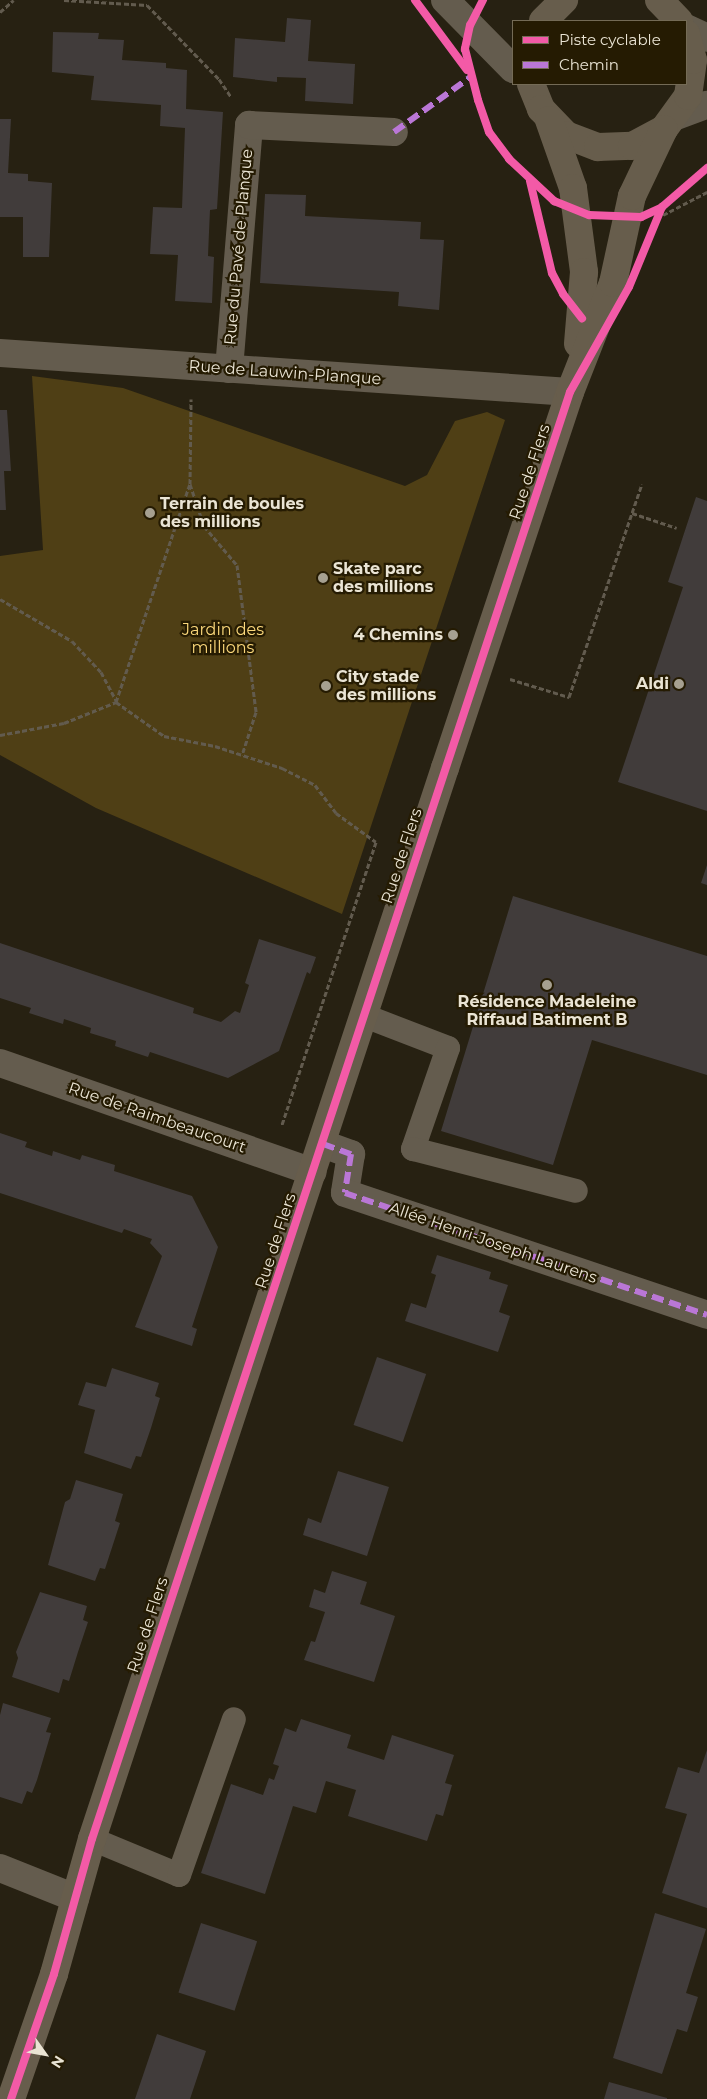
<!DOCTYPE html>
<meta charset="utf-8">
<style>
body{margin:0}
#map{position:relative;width:707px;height:2099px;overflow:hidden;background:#272112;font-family:Montserrat,sans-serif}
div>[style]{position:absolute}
.green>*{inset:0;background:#4f3f15}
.building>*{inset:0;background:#413c3b;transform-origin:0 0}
.path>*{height:3px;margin-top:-1.5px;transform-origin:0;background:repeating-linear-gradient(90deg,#625b4e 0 5px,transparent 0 7.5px)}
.service>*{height:24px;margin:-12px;padding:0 12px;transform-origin:12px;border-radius:12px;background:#645c4e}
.pedestrian>*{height:28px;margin:-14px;padding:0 14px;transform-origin:14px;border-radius:14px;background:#645c4e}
.minor>*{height:28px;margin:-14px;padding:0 14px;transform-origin:14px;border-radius:14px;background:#645c4e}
.tertiary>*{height:28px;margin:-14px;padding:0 14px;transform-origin:14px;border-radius:14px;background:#645c4e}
.secondary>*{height:28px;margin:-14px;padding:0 14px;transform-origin:14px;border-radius:14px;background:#675d4c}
.quiet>*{height:6px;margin-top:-3px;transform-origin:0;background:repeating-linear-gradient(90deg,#ba77d6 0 12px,transparent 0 18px)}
.cycleway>*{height:8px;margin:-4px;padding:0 4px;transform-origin:4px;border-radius:4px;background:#f35aa7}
.dots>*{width:14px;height:14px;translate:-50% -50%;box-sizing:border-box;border:2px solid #251b02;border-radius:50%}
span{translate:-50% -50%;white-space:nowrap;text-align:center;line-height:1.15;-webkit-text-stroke:4.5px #251b02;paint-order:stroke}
.street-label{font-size:16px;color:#eae4d4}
.poi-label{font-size:16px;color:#eae4d4;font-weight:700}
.left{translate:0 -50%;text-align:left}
.right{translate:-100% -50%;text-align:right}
.park-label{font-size:16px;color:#fbd87b}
.legend{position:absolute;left:512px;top:20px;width:175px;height:65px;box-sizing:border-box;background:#251b02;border:1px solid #746b56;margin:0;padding:6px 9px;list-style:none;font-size:15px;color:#eae4d4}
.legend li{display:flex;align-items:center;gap:10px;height:25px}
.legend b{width:25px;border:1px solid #746b56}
.north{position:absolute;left:20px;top:2029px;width:50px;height:50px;-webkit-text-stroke:4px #251b02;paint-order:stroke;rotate:122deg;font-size:14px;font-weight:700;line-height:20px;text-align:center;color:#eae4d4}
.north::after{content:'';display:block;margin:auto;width:18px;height:22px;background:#eae4d4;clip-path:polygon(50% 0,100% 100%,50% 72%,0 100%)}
</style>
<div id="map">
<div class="green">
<i style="clip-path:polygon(32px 376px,123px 388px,405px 486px,427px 475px,455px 421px,487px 412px,505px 420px,342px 914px,96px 808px,0 755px,0 556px,43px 550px)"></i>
</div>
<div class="building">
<i style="clip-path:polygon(287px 18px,311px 20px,308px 61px,355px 64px,353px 104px,305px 101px,306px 78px,277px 77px,277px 82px,233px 77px,235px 38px,285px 42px)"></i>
<i style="clip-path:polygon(53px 32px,99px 33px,98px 39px,124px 40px,122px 60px,166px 63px,166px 68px,187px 70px,186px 109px,223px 112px,217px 209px,210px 210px,209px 232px,208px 256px,214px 257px,212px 303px,175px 301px,178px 255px,150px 254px,153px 207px,182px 208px,185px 128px,160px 126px,161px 105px,91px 100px,94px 76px,52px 72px)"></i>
<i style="clip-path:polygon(0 119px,11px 119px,8px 173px,28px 174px,28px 181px,52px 183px,49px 257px,23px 257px,23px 217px,0 217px)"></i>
<i style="clip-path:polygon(265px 194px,306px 195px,305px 216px,421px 222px,420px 239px,444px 240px,439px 310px,398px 306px,399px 292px,260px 283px)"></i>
<i style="clip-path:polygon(0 410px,7px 410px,11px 471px,4px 471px,6px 510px,0 510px)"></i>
<i style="clip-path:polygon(696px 497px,707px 501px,707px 811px,618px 782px,683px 587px,668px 582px)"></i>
<i style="clip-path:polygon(707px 865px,707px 885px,701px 883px)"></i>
<i style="clip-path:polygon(513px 896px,707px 956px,707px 1075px,592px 1040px,553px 1165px,441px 1131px)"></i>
<i style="clip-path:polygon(259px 939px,316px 957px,310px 974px,307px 972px,279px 1051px,228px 1078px,150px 1052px,148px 1057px,115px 1046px,116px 1041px,90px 1033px,91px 1028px,64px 1019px,63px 1024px,29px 1013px,31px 1008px,0 998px,0 943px,194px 1008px,193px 1013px,221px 1022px,235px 1011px,240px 1013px,249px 985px,245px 983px)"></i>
<i style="clip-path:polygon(0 1133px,27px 1142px,25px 1147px,52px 1156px,53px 1151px,80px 1160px,82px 1155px,115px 1165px,114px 1171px,192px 1196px,218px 1247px,192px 1327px,197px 1329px,192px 1346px,135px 1327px,162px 1256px,150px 1243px,152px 1239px,124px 1229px,122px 1233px,0 1193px)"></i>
<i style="clip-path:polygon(437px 1255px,491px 1272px,489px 1279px,508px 1285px,499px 1312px,510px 1316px,498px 1352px,405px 1321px,411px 1303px,426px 1308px,436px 1275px,431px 1273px)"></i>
<i style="left:377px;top:1357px;width:52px;height:72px;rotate:19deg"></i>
<i style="clip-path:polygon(112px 1368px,159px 1383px,155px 1396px,160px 1398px,151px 1428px,141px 1457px,136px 1456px,131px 1469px,84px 1453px,95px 1410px,78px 1405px,86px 1382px,106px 1387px)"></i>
<i style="clip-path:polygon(338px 1471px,389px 1487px,367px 1556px,303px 1535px,308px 1518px,321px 1523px)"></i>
<i style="clip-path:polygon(76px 1480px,123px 1494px,115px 1521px,120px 1523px,105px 1569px,100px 1568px,95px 1581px,48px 1565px,65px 1502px,70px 1499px)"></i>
<i style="clip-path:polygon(332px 1571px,367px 1582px,360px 1604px,395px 1616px,374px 1682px,304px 1660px,311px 1641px,315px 1642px,325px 1612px,309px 1607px,314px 1589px,325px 1593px)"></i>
<i style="clip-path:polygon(40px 1592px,87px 1606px,83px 1620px,88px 1622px,78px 1652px,69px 1681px,63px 1679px,59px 1693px,12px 1677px,18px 1658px,16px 1652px)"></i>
<i style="clip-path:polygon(3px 1703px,51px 1718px,46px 1732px,51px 1733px,37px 1780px,32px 1793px,27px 1791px,22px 1804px,0 1797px,0 1715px)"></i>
<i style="clip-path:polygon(301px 1719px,351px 1735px,347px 1748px,384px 1760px,392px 1735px,454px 1755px,445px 1783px,452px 1785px,443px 1816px,436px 1814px,427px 1841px,348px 1816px,356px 1790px,326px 1781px,316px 1813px,293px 1806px,265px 1894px,201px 1873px,231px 1784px,263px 1795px,269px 1778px,274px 1780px,279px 1766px,273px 1764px,285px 1728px,296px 1732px)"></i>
<i style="clip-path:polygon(707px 1750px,707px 1908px,662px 1893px,687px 1814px,665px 1808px,678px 1767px,699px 1773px)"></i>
<i style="clip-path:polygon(655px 1913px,706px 1929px,686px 1993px,698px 1997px,687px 2032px,677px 2029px,662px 2074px,613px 2058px)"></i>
<i style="left:201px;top:1923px;width:59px;height:73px;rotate:18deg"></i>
<i style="clip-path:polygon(157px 2034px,206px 2051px,190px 2099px,135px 2099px)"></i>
<i style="clip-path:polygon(609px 2082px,667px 2098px,667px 2099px,604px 2099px)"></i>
</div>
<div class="path">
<i style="left:64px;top:0;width:83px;rotate:3.4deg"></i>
<i style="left:147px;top:5px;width:103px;rotate:45.8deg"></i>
<i style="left:219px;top:79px;width:22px;rotate:56deg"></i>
<i style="left:0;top:12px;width:18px;rotate:-41deg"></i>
<i style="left:663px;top:215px;width:50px;rotate:-27.6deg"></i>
<i style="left:190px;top:484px;width:44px;rotate:71.6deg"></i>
<i style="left:204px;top:526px;width:51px;rotate:49.8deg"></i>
<i style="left:237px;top:565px;width:148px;rotate:82.6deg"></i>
<i style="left:256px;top:712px;width:45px;rotate:108deg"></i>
<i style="left:632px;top:513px;width:47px;rotate:18.4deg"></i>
<i style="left:0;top:599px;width:83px;rotate:30.3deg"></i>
<i style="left:72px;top:641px;width:42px;rotate:46.9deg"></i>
<i style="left:101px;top:672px;width:32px;rotate:62deg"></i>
<i style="left:510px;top:679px;width:62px;rotate:17deg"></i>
<i style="left:569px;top:697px;width:225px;rotate:-71.1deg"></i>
<i style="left:116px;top:702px;width:59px;rotate:35.3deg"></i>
<i style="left:164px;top:736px;width:52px;rotate:11.1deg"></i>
<i style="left:215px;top:746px;width:71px;rotate:18.2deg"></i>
<i style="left:282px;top:768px;width:37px;rotate:27deg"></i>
<i style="left:315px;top:785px;width:35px;rotate:53deg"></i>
<i style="left:336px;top:813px;width:49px;rotate:35.9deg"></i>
<i style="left:376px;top:842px;width:298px;rotate:108.4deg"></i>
<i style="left:0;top:735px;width:65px;rotate:-10.6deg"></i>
<i style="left:64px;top:723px;width:56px;rotate:-22deg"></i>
<i style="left:116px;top:702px;width:230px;rotate:-71.3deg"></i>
<i style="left:190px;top:484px;width:85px;rotate:-89.3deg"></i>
</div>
<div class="service">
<i style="left:365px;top:1016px;width:89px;rotate:21.1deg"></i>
<i style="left:448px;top:1048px;width:107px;rotate:109.1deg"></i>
<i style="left:413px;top:1149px;width:168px;rotate:14.4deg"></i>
<i style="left:92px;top:1839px;width:94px;rotate:22.5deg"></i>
<i style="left:179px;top:1875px;width:165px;rotate:-70.6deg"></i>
</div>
<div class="pedestrian">
<i style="left:323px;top:1144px;width:30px;rotate:20deg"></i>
<i style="left:351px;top:1154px;width:39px;rotate:99deg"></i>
<i style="left:345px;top:1193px;width:382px;rotate:18.6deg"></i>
</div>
<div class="minor">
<i style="left:0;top:353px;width:571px;rotate:3.91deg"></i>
<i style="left:229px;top:369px;width:245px;rotate:-85.3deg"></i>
<i style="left:249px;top:125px;width:145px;rotate:2.8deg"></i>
<i style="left:0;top:1063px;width:331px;rotate:19.2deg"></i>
<i style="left:0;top:1868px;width:81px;rotate:21.8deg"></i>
</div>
<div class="tertiary">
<i style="left:445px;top:0;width:97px;rotate:45.4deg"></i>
<i style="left:686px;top:28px;width:23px;rotate:25deg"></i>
<i style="left:676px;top:116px;width:33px;rotate:-20deg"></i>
</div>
<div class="secondary">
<i style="left:659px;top:0;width:29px;rotate:46deg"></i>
<i style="left:543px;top:21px;width:30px;rotate:-45deg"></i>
<i style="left:531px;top:84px;width:27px;rotate:68deg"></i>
<i style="left:541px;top:109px;width:36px;rotate:46deg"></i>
<i style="left:566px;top:135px;width:34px;rotate:21deg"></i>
<i style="left:598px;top:147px;width:34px;rotate:-2deg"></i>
<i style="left:632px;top:146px;width:36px;rotate:-28deg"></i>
<i style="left:664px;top:129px;width:41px;rotate:-54deg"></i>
<i style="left:688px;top:96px;width:36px;rotate:-82deg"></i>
<i style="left:693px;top:60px;width:27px;rotate:-105deg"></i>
<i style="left:549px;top:120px;width:72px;rotate:70.6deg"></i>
<i style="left:573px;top:188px;width:85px;rotate:82.5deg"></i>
<i style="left:584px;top:272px;width:72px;rotate:94.8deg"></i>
<i style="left:11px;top:2099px;width:132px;rotate:-71deg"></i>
<i style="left:54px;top:1974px;width:140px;rotate:-74.3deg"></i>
<i style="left:92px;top:1839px;width:1128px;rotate:-71.76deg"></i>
<i style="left:445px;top:768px;width:396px;rotate:-71.6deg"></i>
<i style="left:570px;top:392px;width:117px;rotate:-68.5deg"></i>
<i style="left:613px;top:283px;width:89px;rotate:-77.7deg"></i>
<i style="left:632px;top:196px;width:74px;rotate:-64.5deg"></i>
</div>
<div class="quiet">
<i style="left:394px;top:132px;width:96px;rotate:-35.7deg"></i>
<i style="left:323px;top:1144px;width:30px;rotate:20deg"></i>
<i style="left:351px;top:1154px;width:39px;rotate:99deg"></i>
<i style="left:345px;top:1193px;width:382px;rotate:18.6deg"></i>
</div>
<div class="cycleway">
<i style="left:415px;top:0;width:87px;rotate:53.4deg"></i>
<i style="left:483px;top:0;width:28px;rotate:117deg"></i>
<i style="left:470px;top:25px;width:25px;rotate:102deg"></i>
<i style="left:465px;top:49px;width:53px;rotate:75.7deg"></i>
<i style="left:478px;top:100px;width:34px;rotate:71deg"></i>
<i style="left:489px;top:132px;width:34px;rotate:53deg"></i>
<i style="left:509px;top:159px;width:62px;rotate:43deg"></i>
<i style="left:554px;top:201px;width:38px;rotate:22deg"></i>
<i style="left:589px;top:215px;width:52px;rotate:2.2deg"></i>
<i style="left:641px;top:217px;width:23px;rotate:-25deg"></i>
<i style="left:662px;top:207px;width:60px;rotate:-40.9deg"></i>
<i style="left:530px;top:181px;width:95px;rotate:76.6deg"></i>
<i style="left:552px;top:273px;width:24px;rotate:62deg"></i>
<i style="left:563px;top:294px;width:31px;rotate:52deg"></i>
<i style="left:11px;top:2099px;width:132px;rotate:-71deg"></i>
<i style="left:54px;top:1974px;width:140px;rotate:-74.3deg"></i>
<i style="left:92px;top:1839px;width:1524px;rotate:-71.72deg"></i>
<i style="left:570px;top:392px;width:120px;rotate:-60.7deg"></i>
<i style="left:629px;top:287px;width:87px;rotate:-67.6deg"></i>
</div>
<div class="dots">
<i style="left:150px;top:513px;background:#a6a090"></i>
<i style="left:323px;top:578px;background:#a6a090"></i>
<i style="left:453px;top:635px;background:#a6a090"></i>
<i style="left:679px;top:684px;background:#a6a090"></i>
<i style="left:326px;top:686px;background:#a6a090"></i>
<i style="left:547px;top:985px;background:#a6a090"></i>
</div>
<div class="street-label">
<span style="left:239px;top:247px;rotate:-85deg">Rue du Pavé de Planque</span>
<span style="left:285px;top:373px;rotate:4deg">Rue de Lauwin-Planque</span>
<span style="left:530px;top:472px;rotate:-72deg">Rue de Flers</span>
<span style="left:402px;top:856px;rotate:-72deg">Rue de Flers</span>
<span style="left:157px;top:1118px;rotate:19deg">Rue de Raimbeaucourt</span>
<span style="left:276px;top:1241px;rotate:-72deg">Rue de Flers</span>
<span style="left:493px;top:1243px;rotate:19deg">Allée Henri-Joseph Laurens</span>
<span style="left:148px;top:1625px;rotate:-72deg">Rue de Flers</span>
</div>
<div class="poi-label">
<span class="left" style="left:160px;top:513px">Terrain de boules<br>des millions</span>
<span class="left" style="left:333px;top:578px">Skate parc<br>des millions</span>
<span class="right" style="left:443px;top:635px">4 Chemins</span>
<span class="left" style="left:336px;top:686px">City stade<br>des millions</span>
<span class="right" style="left:669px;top:684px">Aldi</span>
<span style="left:547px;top:1011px">Résidence Madeleine<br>Riffaud Batiment B</span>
</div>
<div class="park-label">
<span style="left:223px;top:639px">Jardin des<br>millions</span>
</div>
<ul class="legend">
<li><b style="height:6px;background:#f35aa7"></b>Piste cyclable</li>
<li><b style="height:6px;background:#ba77d6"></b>Chemin</li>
</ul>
<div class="north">N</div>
</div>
